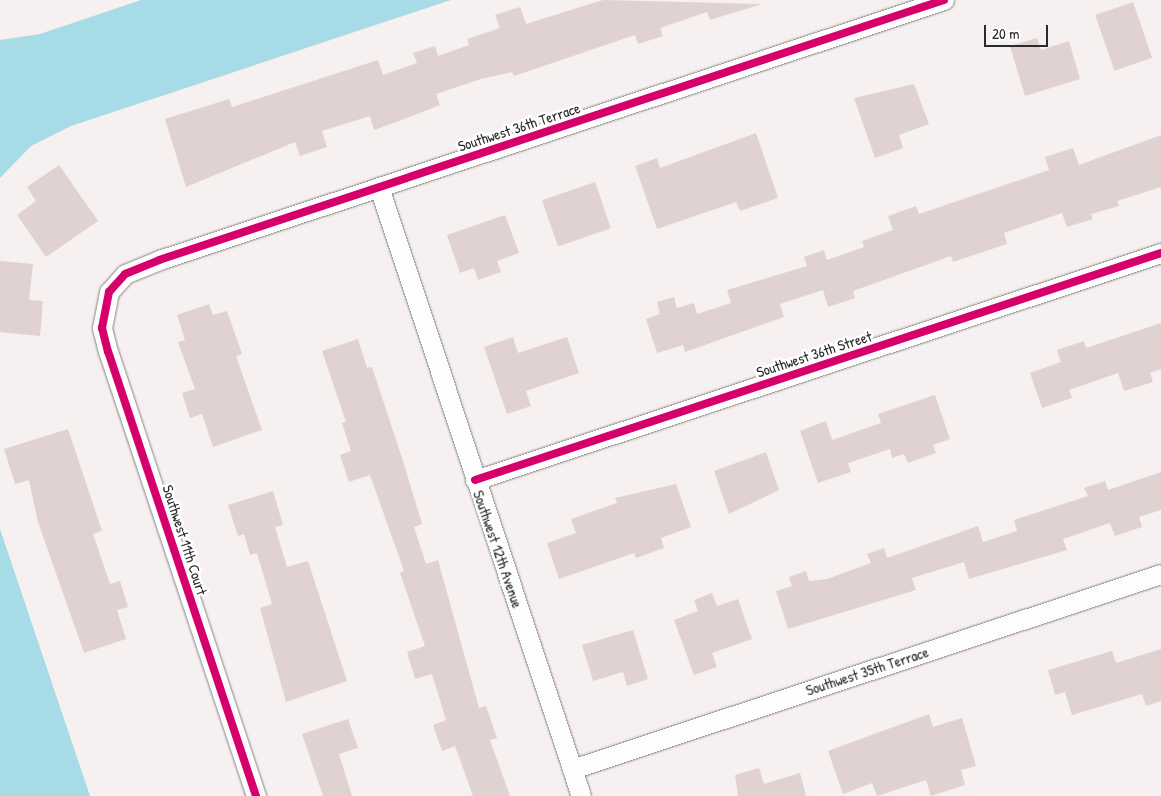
<!DOCTYPE html>
<style>
body{margin:0}
#map{position:relative;width:1161px;height:796px;overflow:hidden;background:#f6f0f0;font-family:"Patrick Hand",sans-serif}
div>[style]{position:absolute}
.water>*{inset:0;background:#a7dce6}
.building>*{inset:0;background:#e0d2d1;transform-origin:0 0}
.roads{filter:drop-shadow(0 0 1px #868484) drop-shadow(0 0 1px #868484)}
.street>*{height:19px;margin:-9.5px;padding:0 9.5px;transform-origin:9.5px;border-radius:9.5px;background:#fefdfd}
.cycleway>*{height:8px;margin:-4px;padding:0 4px;transform-origin:4px;border-radius:4px;background:#d6006c}
span{translate:-50% -50%;white-space:nowrap;text-align:center;line-height:1.15;-webkit-text-stroke:5px #fff;paint-order:stroke}
.street-label{font-size:15px;color:#2b2b2b}
.scale{position:absolute;left:984px;top:25px;width:64px;height:22px;box-sizing:border-box;border:2px solid #2b2b2b;border-top:0;padding-left:6px;font-size:15px;line-height:18px;white-space:nowrap;color:#2b2b2b;-webkit-text-stroke:4px #fff;paint-order:stroke}
</style>
<div id="map">
<div class="water">
<i style="clip-path:polygon(141px 0,451px 0,71px 126px,31px 146px,0 178px,0 40px,40px 34px)"></i>
<i style="clip-path:polygon(0 529px,90px 796px,0 796px)"></i>
</div>
<div class="building">
<i style="clip-path:polygon(603px 0,762px 4px,710px 20px,707px 12px,660px 28px,663px 36px,638px 44px,635px 35px,514px 76px,512px 72px,481px 79px,436px 94px,440px 105px,399px 121px,374px 130px,370px 116px,322px 131px,327px 147px,300px 156px,295px 142px,186px 187px,165px 119px,229px 99px,232px 107px,378px 60px,383px 75px,417px 63px,413px 53px,435px 46px,438px 56px,469px 45px,467px 39px,500px 28px,495px 15px,520px 7px,526px 24px)"></i>
<i style="left:1133px;top:2px;width:59px;height:40px;rotate:71deg"></i>
<i style="clip-path:polygon(1037px 38px,1041px 50px,1069px 41px,1080px 79px,1025px 96px,1010px 46px)"></i>
<i style="clip-path:polygon(914px 84px,929px 124px,899px 135px,903px 148px,875px 158px,854px 98px)"></i>
<i style="clip-path:polygon(756px 133px,778px 198px,740px 211px,736px 202px,657px 229px,635px 166px,657px 158px,660px 168px)"></i>
<i style="clip-path:polygon(1161px 135px,1161px 187px,1117px 201px,1119px 206px,1091px 214px,1093px 219px,1067px 227px,1062px 213px,1004px 233px,1007px 244px,953px 262px,951px 256px,853px 291px,855px 298px,828px 307px,823px 290px,780px 304px,784px 317px,685px 352px,683px 345px,657px 353px,646px 319px,660px 314px,657px 302px,674px 297px,677px 308px,694px 303px,697px 314px,731px 303px,727px 290px,807px 266px,804px 257px,824px 250px,827px 260px,864px 247px,862px 241px,893px 230px,888px 216px,916px 206px,919px 214px,1049px 170px,1045px 157px,1073px 148px,1079px 165px)"></i>
<i style="clip-path:polygon(59px 165px,98px 221px,46px 257px,17px 215px,36px 201px,27px 187px)"></i>
<i style="left:595px;top:182px;width:49px;height:56px;rotate:71deg"></i>
<i style="clip-path:polygon(505px 215px,519px 253px,497px 261px,501px 272px,478px 280px,474px 268px,460px 273px,447px 235px)"></i>
<i style="clip-path:polygon(0 261px,33px 264px,29px 300px,43px 301px,40px 336px,0 332px)"></i>
<i style="clip-path:polygon(209px 304px,213px 315px,227px 311px,242px 354px,236px 356px,262px 430px,213px 447px,202px 414px,190px 418px,182px 393px,195px 389px,178px 342px,185px 340px,177px 315px)"></i>
<i style="clip-path:polygon(1161px 323px,1161px 369px,1150px 373px,1153px 382px,1124px 391px,1118px 373px,1069px 390px,1072px 398px,1042px 408px,1030px 373px,1061px 362px,1057px 350px,1084px 341px,1086px 348px)"></i>
<i style="clip-path:polygon(513px 337px,518px 353px,567px 337px,579px 373px,526px 391px,531px 406px,507px 414px,484px 347px)"></i>
<i style="clip-path:polygon(358px 339px,367px 368px,372px 367px,404px 464px,422px 524px,414px 527px,426px 564px,438px 560px,479px 708px,486px 706px,497px 738px,490px 740px,510px 796px,473px 796px,455px 746px,442px 751px,433px 725px,446px 720px,432px 674px,415px 679px,407px 652px,425px 646px,400px 573px,404px 571px,370px 475px,349px 482px,340px 455px,351px 451px,342px 423px,346px 422px,322px 351px)"></i>
<i style="clip-path:polygon(935px 395px,950px 439px,933px 445px,936px 453px,908px 463px,904px 454px,892px 458px,890px 449px,848px 463px,851px 472px,818px 483px,800px 431px,826px 421px,832px 440px,881px 423px,878px 414px)"></i>
<i style="clip-path:polygon(68px 429px,102px 531px,93px 534px,110px 584px,120px 581px,128px 607px,117px 610px,126px 639px,84px 653px,38px 522px,29px 480px,15px 484px,4px 449px)"></i>
<i style="clip-path:polygon(766px 452px,779px 490px,729px 514px,714px 471px)"></i>
<i style="clip-path:polygon(1161px 472px,1161px 510px,1139px 517px,1142px 527px,1115px 536px,1110px 523px,1063px 539px,1067px 550px,969px 579px,964px 562px,912px 578px,916px 590px,788px 629px,776px 591px,792px 586px,789px 577px,806px 571px,809px 581px,827px 579px,871px 563px,867px 554px,884px 548px,887px 558px,978px 526px,983px 542px,1017px 531px,1014px 520px,1088px 496px,1084px 488px,1105px 481px,1108px 490px)"></i>
<i style="clip-path:polygon(676px 484px,691px 527px,661px 538px,664px 548px,636px 558px,634px 553px,559px 579px,547px 543px,576px 533px,571px 519px,617px 503px,615px 498px)"></i>
<i style="clip-path:polygon(273px 491px,283px 525px,275px 527px,287px 567px,308px 561px,347px 681px,286px 702px,260px 608px,272px 604px,257px 553px,250px 555px,244px 534px,238px 536px,228px 505px)"></i>
<i style="clip-path:polygon(712px 593px,717px 606px,738px 599px,752px 639px,712px 653px,717px 667px,694px 675px,674px 620px,698px 611px,694px 600px)"></i>
<i style="clip-path:polygon(633px 630px,648px 679px,627px 686px,623px 672px,593px 681px,582px 645px)"></i>
<i style="clip-path:polygon(1161px 649px,1161px 701px,1146px 706px,1142px 694px,1072px 715px,1065px 692px,1055px 695px,1048px 670px,1112px 651px,1116px 663px)"></i>
<i style="clip-path:polygon(929px 714px,933px 727px,962px 718px,976px 766px,961px 770px,965px 785px,931px 796px,926px 780px,877px 796px,872px 783px,843px 794px,828px 751px)"></i>
<i style="clip-path:polygon(348px 719px,358px 748px,339px 754px,352px 796px,323px 796px,302px 734px)"></i>
<i style="clip-path:polygon(759px 768px,764px 784px,800px 773px,806px 796px,738px 796px,735px 775px)"></i>
</div>
<div class="roads">
<div class="street">
<i style="left:379px;top:187px;width:642px;rotate:71.65deg"></i>
<i style="left:475px;top:480px;width:723px;rotate:-18.31deg"></i>
<i style="left:572px;top:769px;width:620px;rotate:-18.32deg"></i>
<i style="left:256px;top:796px;width:468px;rotate:-108.4deg"></i>
<i style="left:108px;top:352px;width:25px;rotate:-104deg"></i>
<i style="left:102px;top:328px;width:37px;rotate:-79deg"></i>
<i style="left:109px;top:292px;width:24px;rotate:-48deg"></i>
<i style="left:125px;top:274px;width:37px;rotate:-22deg"></i>
<i style="left:159px;top:260px;width:827px;rotate:-18.33deg"></i>
</div>
</div>
<div class="cycleway">
<i style="left:475px;top:480px;width:723px;rotate:-18.31deg"></i>
<i style="left:256px;top:796px;width:468px;rotate:-108.4deg"></i>
<i style="left:108px;top:352px;width:25px;rotate:-104deg"></i>
<i style="left:102px;top:328px;width:37px;rotate:-79deg"></i>
<i style="left:109px;top:292px;width:24px;rotate:-48deg"></i>
<i style="left:125px;top:274px;width:37px;rotate:-22deg"></i>
<i style="left:159px;top:260px;width:827px;rotate:-18.33deg"></i>
</div>
<div class="street-label">
<span style="left:519px;top:127px;rotate:-18deg">Southwest 36th Terrace</span>
<span style="left:814px;top:354px;rotate:-18deg">Southwest 36th Street</span>
<span style="left:185px;top:540px;rotate:72deg">Southwest 11th Court</span>
<span style="left:498px;top:549px;rotate:71deg">Southwest 12th Avenue</span>
<span style="left:867px;top:671px;rotate:-18deg">Southwest 35th Terrace</span>
</div>
<div class="scale">20 m</div>
</div>
